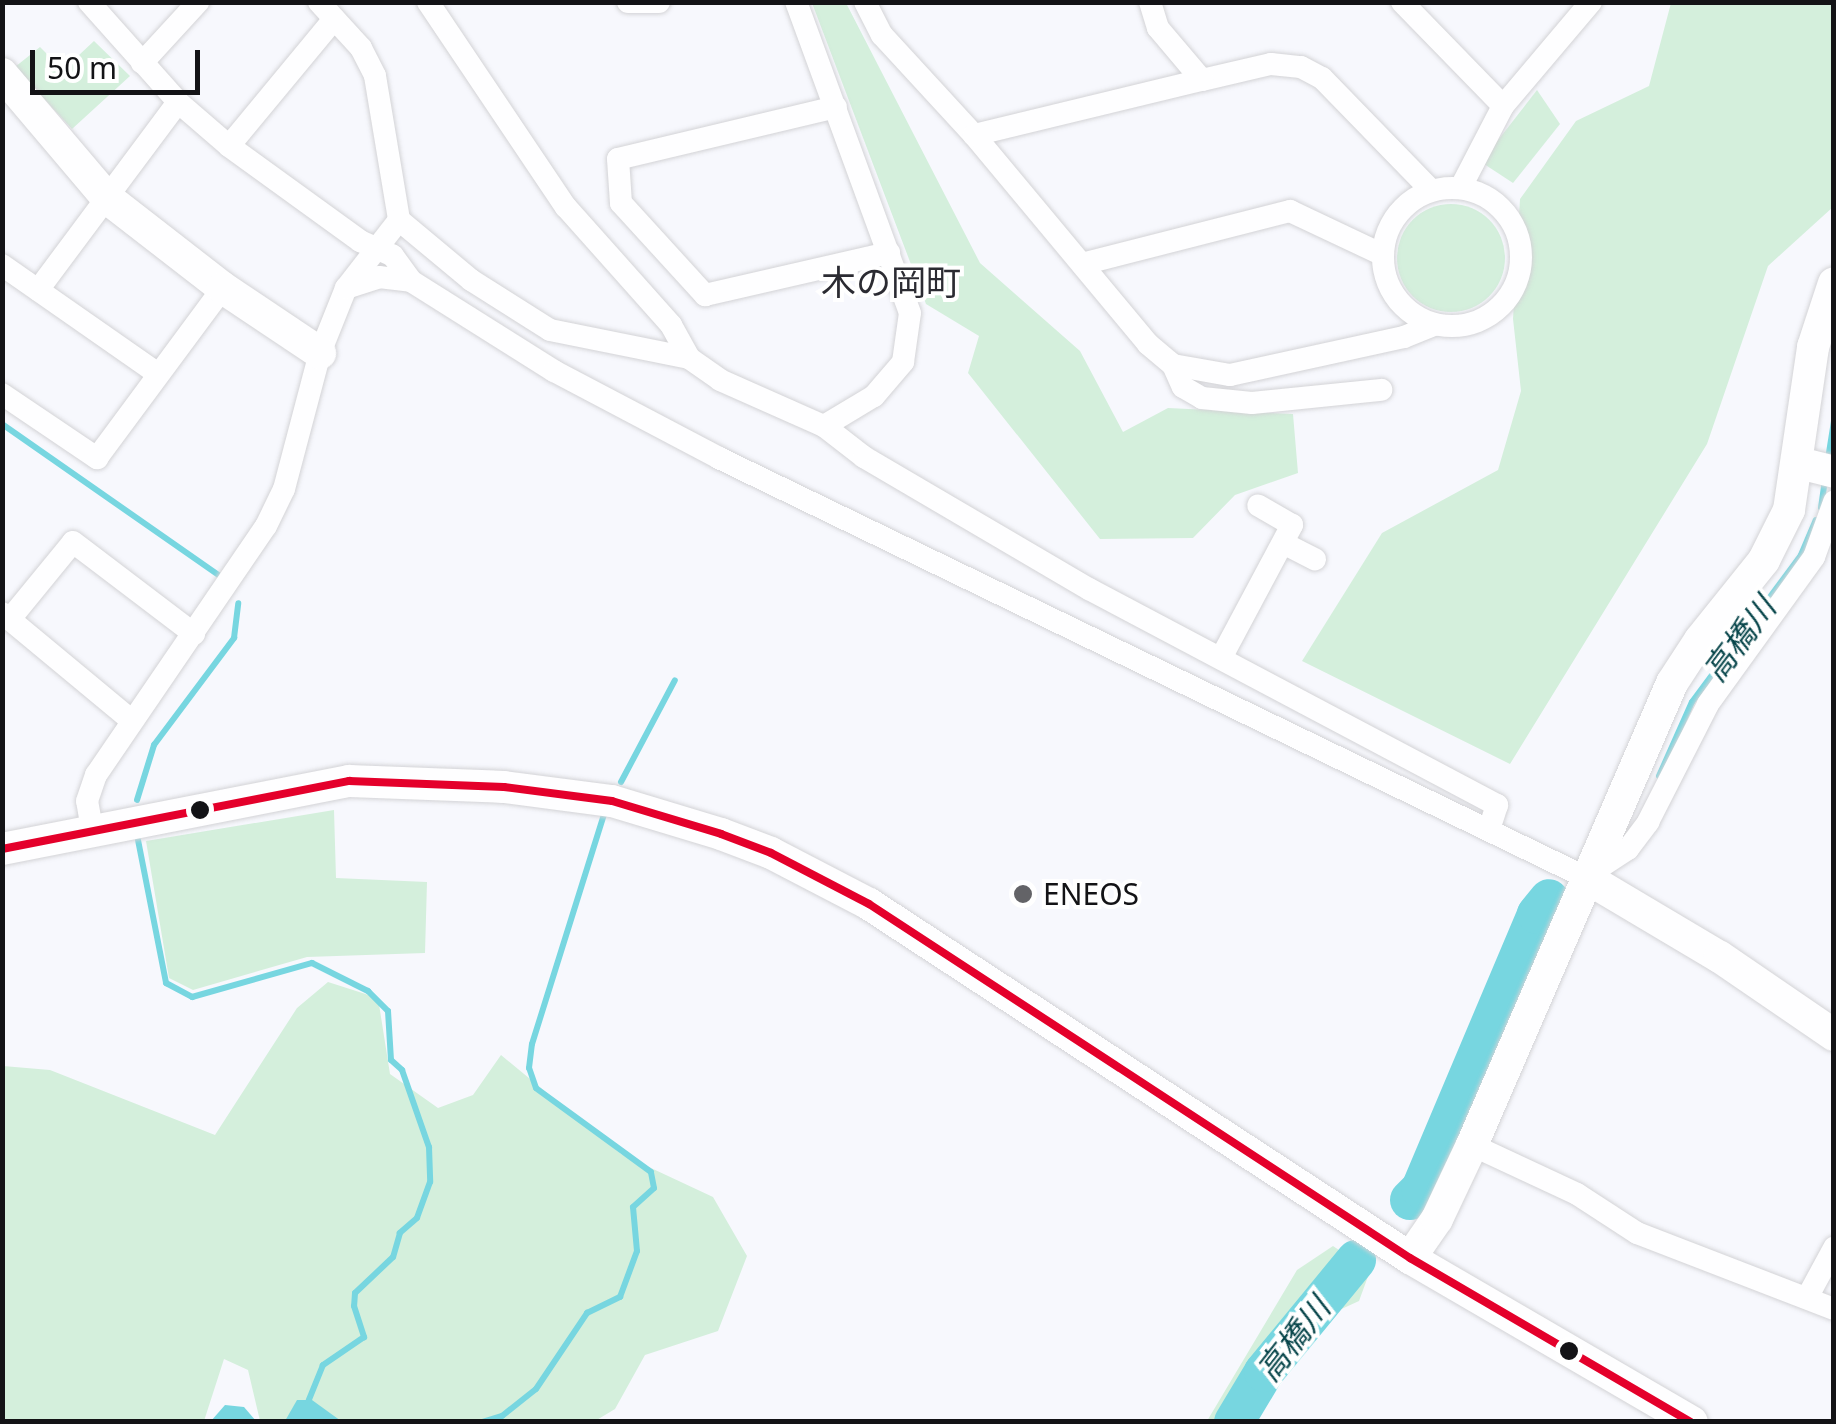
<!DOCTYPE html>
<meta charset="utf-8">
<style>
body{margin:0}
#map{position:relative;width:1836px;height:1424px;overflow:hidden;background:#f7f8fd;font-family:"Noto Sans","Noto Sans JP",sans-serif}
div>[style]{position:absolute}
.green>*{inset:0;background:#d4efdc}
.round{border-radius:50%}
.water>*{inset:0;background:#77d6e0}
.stream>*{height:6px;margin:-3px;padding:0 3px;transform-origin:3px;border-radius:3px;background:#77d6e0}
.river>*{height:40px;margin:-20px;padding:0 20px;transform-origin:20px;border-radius:20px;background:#77d6e0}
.roads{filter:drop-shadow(0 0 2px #d3d3d6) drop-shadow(0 0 2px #d3d3d6)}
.street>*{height:22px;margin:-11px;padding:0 11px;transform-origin:11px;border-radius:11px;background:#fefeff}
.street>.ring{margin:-11px;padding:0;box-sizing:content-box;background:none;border:22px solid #fefeff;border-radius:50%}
.secondary>*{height:32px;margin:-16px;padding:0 16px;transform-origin:16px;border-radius:16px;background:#fefeff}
.bus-1>*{height:8px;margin:-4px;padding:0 4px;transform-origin:4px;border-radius:4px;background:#e4002b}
.dots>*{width:28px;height:28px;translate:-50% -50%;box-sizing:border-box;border:5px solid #fff;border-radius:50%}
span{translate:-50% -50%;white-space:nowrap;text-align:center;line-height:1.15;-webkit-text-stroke:8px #fff;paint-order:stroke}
.poi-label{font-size:30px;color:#131316}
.left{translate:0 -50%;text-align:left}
.water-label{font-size:32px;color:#07454a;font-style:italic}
.quarter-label{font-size:35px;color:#2b2b32}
.frame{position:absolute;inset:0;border:5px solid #131316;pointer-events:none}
.scale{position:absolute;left:30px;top:50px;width:170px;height:45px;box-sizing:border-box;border:5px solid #131316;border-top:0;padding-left:12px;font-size:30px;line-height:35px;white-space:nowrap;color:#131316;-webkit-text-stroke:8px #fff;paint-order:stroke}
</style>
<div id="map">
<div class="green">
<i style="clip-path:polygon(812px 3px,846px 3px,980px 263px,1080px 351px,1123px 432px,1168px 408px,1293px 414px,1298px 473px,1235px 495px,1193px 538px,1100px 539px,968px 373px,979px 336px,926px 304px)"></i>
<i style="clip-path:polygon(1671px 3px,1833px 3px,1833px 207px,1768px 266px,1707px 444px,1510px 764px,1302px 661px,1382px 533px,1498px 470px,1521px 391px,1513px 319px,1520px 199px,1576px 121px,1649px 86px)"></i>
<i style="clip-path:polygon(94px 41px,130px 76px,72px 129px,15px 67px,40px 47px,63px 70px)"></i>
<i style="clip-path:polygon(1537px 90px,1560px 124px,1513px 183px,1481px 162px)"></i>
<i class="round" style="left:1397px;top:204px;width:108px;height:108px"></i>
<i style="clip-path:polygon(334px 810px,336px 878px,427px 882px,425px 953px,307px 957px,193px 990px,169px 978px,146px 841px)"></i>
<i style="clip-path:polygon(328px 982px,378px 998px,390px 1074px,438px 1108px,473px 1095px,501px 1055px,621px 1154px,713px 1197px,747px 1256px,718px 1331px,645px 1355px,615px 1409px,595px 1421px,260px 1421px,248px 1370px,224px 1359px,204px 1421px,3px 1421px,3px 1066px,50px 1070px,215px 1135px,297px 1008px)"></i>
<i style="clip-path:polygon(1333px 1246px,1370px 1271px,1359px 1301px,1324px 1317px,1252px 1421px,1207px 1421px,1297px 1270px)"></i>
</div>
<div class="water">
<i style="clip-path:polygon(297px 1400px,312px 1400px,341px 1421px,285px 1421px)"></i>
<i style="clip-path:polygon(225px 1405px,244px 1407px,256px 1421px,211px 1421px)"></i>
</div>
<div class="stream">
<i style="left:2px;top:424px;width:269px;rotate:34.9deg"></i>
<i style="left:1828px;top:459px;width:38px;rotate:-81deg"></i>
<i style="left:1821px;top:508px;width:27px;rotate:-82deg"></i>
<i style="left:1659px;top:776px;width:81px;rotate:-66deg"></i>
<i style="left:1692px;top:702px;width:183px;rotate:-53.4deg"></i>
<i style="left:1801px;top:555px;width:38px;rotate:-67deg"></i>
<i style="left:621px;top:782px;width:115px;rotate:-62.1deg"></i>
<i style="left:137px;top:800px;width:58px;rotate:-72.8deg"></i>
<i style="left:154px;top:745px;width:134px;rotate:-53.2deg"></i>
<i style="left:234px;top:638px;width:35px;rotate:-83deg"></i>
<i style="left:138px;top:840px;width:146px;rotate:78.9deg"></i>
<i style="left:166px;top:983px;width:30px;rotate:28deg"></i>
<i style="left:192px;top:997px;width:125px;rotate:-15.8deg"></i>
<i style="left:312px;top:963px;width:63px;rotate:26.6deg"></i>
<i style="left:368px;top:991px;width:28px;rotate:45deg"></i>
<i style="left:388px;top:1011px;width:49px;rotate:86.5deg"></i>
<i style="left:391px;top:1060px;width:15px;rotate:42deg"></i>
<i style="left:402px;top:1070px;width:82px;rotate:70.7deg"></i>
<i style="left:429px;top:1147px;width:35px;rotate:88deg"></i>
<i style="left:430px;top:1182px;width:38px;rotate:110deg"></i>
<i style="left:417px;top:1218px;width:23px;rotate:139deg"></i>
<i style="left:400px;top:1233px;width:25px;rotate:106deg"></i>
<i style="left:393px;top:1257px;width:52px;rotate:136.5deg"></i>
<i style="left:355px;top:1293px;width:13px;rotate:94deg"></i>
<i style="left:354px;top:1306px;width:33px;rotate:72deg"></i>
<i style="left:364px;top:1337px;width:50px;rotate:145.7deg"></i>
<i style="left:323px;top:1365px;width:38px;rotate:112deg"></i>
<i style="left:482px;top:1422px;width:21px;rotate:-17deg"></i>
<i style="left:502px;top:1416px;width:43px;rotate:-38.5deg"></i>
<i style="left:536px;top:1389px;width:92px;rotate:-56.1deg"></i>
<i style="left:587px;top:1313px;width:37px;rotate:-26deg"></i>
<i style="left:620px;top:1297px;width:49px;rotate:-69.7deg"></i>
<i style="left:637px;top:1251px;width:44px;rotate:-95.2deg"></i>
<i style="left:633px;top:1207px;width:28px;rotate:-42deg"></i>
<i style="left:654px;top:1188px;width:16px;rotate:-101deg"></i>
<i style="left:651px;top:1172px;width:142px;rotate:-143.9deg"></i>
<i style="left:536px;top:1088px;width:21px;rotate:-109deg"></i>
<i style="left:529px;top:1068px;width:24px;rotate:-83deg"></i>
<i style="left:532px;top:1044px;width:241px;rotate:-72.6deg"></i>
</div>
<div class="river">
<i style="left:1410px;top:1200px;width:16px;rotate:-45deg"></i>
<i style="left:1421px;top:1189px;width:298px;rotate:-67.1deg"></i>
<i style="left:1537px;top:914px;width:19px;rotate:-51deg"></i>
<i style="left:1234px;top:1422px;width:58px;rotate:-59deg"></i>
<i style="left:1264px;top:1372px;width:145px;rotate:-50.6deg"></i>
</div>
<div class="roads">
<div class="street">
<i style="left:89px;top:2px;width:134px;rotate:48.3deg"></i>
<i style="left:178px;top:102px;width:67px;rotate:40.8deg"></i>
<i style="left:229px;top:146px;width:162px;rotate:35.9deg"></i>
<i style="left:360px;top:241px;width:36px;rotate:24deg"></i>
<i style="left:393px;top:256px;width:31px;rotate:54deg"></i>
<i style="left:411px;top:281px;width:169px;rotate:32.2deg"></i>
<i style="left:554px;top:371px;width:187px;rotate:27.8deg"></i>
<i style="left:719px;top:458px;width:962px;rotate:25.82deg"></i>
<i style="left:1585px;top:877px;width:51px;rotate:-33.1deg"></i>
<i style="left:1628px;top:849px;width:34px;rotate:-53deg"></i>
<i style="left:1648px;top:822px;width:132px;rotate:-63deg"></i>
<i style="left:1708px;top:704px;width:181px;rotate:-54.2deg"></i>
<i style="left:1814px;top:557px;width:59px;rotate:-70deg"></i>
<i style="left:319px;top:2px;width:62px;rotate:47.6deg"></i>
<i style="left:361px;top:48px;width:31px;rotate:63deg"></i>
<i style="left:375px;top:76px;width:146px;rotate:80.5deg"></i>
<i style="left:399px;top:220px;width:94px;rotate:39.8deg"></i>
<i style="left:471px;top:280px;width:93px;rotate:32.3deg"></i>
<i style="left:550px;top:330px;width:142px;rotate:11.4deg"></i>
<i style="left:428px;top:2px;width:247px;rotate:56.1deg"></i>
<i style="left:566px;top:207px;width:158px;rotate:48.3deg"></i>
<i style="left:671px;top:325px;width:38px;rotate:61deg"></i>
<i style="left:689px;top:358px;width:38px;rotate:35deg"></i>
<i style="left:720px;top:380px;width:114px;rotate:23.9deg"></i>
<i style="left:824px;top:426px;width:58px;rotate:-31deg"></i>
<i style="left:874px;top:396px;width:45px;rotate:-49.5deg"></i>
<i style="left:903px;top:362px;width:49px;rotate:-81.9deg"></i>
<i style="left:910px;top:313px;width:331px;rotate:-110.1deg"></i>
<i style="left:628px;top:2px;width:31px"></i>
<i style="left:865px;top:2px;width:37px;rotate:63deg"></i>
<i style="left:882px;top:35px;width:136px;rotate:47.4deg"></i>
<i style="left:974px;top:135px;width:272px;rotate:50.2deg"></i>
<i style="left:1148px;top:344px;width:33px;rotate:40deg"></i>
<i style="left:1173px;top:365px;width:58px;rotate:10deg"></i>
<i style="left:1230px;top:375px;width:178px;rotate:-12.3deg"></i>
<i style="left:1404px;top:337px;width:32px;rotate:-22deg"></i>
<i style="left:1150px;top:2px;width:27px;rotate:73deg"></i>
<i style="left:1158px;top:28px;width:68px;rotate:49.8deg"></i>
<i style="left:1202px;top:80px;width:71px;rotate:-13.1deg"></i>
<i style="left:1271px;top:64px;width:30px;rotate:6deg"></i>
<i style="left:1301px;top:67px;width:24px;rotate:28deg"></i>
<i style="left:1322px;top:78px;width:156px;rotate:45.8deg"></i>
<i style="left:1402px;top:2px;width:145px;rotate:45.8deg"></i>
<i style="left:142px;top:63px;width:83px;rotate:-47.4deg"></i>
<i style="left:836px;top:107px;width:224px;rotate:166.6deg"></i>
<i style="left:618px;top:159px;width:44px;rotate:86.1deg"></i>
<i style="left:621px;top:203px;width:125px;rotate:47.6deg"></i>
<i style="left:705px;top:295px;width:189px;rotate:-12.9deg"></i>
<i style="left:974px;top:135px;width:235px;rotate:-13.6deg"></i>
<i style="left:229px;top:146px;width:165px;rotate:-50.4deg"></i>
<i style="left:1461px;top:187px;width:91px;rotate:-62.6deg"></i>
<i style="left:1503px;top:106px;width:136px;rotate:-49.8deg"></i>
<i class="ring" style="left:1383px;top:188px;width:116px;height:116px"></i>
<i style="left:1082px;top:264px;width:215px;rotate:-14.3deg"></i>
<i style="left:1290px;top:211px;width:101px;rotate:25.3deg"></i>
<i style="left:2px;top:265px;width:190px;rotate:34.9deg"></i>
<i style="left:346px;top:288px;width:35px;rotate:-18deg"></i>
<i style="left:379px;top:277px;width:32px;rotate:7deg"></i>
<i style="left:38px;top:290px;width:234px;rotate:-53.3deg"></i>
<i style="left:1173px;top:365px;width:24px;rotate:66deg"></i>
<i style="left:1183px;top:387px;width:22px;rotate:30deg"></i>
<i style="left:1202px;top:398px;width:50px;rotate:5.7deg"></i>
<i style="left:1252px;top:403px;width:130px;rotate:-5.8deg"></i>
<i style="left:2px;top:394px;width:115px;rotate:34deg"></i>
<i style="left:97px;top:458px;width:212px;rotate:-53.5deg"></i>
<i style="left:824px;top:426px;width:51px;rotate:37.8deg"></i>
<i style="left:864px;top:457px;width:261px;rotate:30.4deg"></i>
<i style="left:1089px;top:589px;width:462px;rotate:27.9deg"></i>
<i style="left:1497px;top:805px;width:26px;rotate:108deg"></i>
<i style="left:1283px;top:543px;width:36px;rotate:27deg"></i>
<i style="left:2px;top:613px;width:168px;rotate:39.7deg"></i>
<i style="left:10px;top:619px;width:99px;rotate:-50.7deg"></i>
<i style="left:73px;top:542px;width:152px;rotate:37.2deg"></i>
<i style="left:1221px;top:658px;width:151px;rotate:-61.9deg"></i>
<i style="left:1292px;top:525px;width:39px;rotate:-150deg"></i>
<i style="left:92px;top:829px;width:28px;rotate:-100deg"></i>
<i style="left:87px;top:801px;width:28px;rotate:-71deg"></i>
<i style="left:96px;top:775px;width:301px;rotate:-55.7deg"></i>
<i style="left:266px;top:526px;width:41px;rotate:-64.1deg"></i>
<i style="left:284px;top:489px;width:141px;rotate:-75.2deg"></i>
<i style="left:320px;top:353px;width:70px;rotate:-68.2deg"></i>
<i style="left:346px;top:288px;width:86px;rotate:-52.1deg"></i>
<i style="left:1472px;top:1145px;width:116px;rotate:25deg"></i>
<i style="left:1577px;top:1194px;width:72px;rotate:33deg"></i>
<i style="left:1637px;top:1233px;width:211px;rotate:21.1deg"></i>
<i style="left:1808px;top:1296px;width:55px;rotate:-61.6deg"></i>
</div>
<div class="secondary">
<i style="left:2px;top:74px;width:162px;rotate:49.7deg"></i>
<i style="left:107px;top:198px;width:147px;rotate:37.8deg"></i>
<i style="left:223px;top:288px;width:117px;rotate:33.8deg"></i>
<i style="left:1799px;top:463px;width:36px;rotate:14deg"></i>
<i style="left:2px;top:849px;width:354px;rotate:-11.1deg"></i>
<i style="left:349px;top:781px;width:155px;rotate:2.2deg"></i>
<i style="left:504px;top:787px;width:109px;rotate:7.4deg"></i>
<i style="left:612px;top:801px;width:114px;rotate:16.8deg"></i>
<i style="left:721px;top:834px;width:53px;rotate:20.8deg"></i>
<i style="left:771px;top:853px;width:110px;rotate:27.5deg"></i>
<i style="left:869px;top:904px;width:647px;rotate:33.2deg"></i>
<i style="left:1410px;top:1258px;width:326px;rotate:30.2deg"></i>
<i style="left:1585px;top:877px;width:157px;rotate:30.7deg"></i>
<i style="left:1720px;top:957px;width:138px;rotate:34.4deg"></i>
<i style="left:1410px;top:1258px;width:47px;rotate:-55.3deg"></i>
<i style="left:1437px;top:1219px;width:82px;rotate:-64.7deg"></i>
<i style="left:1472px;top:1145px;width:503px;rotate:-66.59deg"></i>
<i style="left:1672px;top:683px;width:51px;rotate:-56.9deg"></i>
<i style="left:1700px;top:640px;width:102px;rotate:-51.3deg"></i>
<i style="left:1764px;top:560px;width:56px;rotate:-63.4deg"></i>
<i style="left:1789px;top:510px;width:165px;rotate:-81.6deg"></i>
<i style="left:1813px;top:347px;width:67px;rotate:-71.8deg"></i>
</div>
</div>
<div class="bus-1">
<i style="left:2px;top:849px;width:354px;rotate:-11.1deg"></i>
<i style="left:349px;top:781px;width:155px;rotate:2.2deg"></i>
<i style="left:504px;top:787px;width:109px;rotate:7.4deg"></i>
<i style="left:612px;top:801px;width:114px;rotate:16.8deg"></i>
<i style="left:721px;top:834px;width:53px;rotate:20.8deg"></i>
<i style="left:771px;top:853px;width:110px;rotate:27.5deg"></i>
<i style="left:869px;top:904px;width:647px;rotate:33.2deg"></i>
<i style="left:1410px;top:1258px;width:325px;rotate:30.3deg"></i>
</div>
<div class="dots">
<i style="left:200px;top:810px;background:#131316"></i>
<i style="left:1023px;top:894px;background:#636367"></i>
<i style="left:1569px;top:1351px;background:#131316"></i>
</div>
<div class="poi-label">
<span class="left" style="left:1043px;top:894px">ENEOS</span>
</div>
<div class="water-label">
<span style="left:1739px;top:639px;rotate:-53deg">高橋川</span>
<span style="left:1293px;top:1339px;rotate:-52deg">高橋川</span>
</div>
<div class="quarter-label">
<span style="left:891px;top:282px">木の岡町</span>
</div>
<div class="frame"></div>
<div class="scale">50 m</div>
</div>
